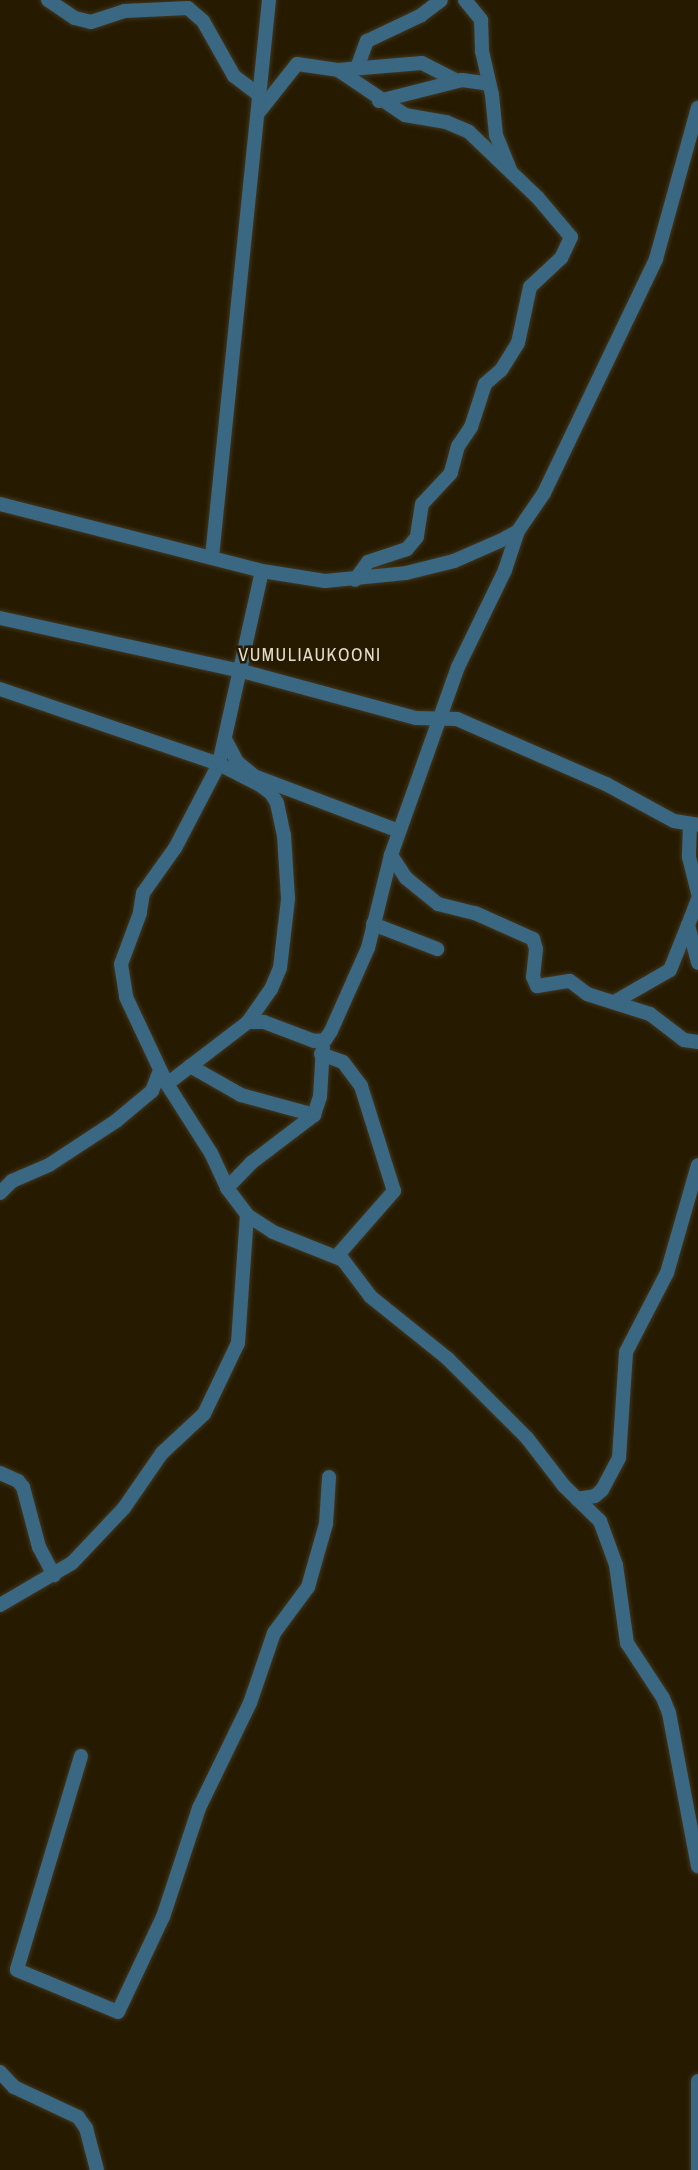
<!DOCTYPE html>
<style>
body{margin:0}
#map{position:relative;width:698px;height:2170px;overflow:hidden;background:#261b01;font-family:"Archivo Narrow",sans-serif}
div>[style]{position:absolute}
.roads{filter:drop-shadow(0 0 2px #41361e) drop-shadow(0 0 2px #41361e)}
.street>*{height:14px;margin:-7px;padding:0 7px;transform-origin:7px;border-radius:7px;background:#3a6782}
span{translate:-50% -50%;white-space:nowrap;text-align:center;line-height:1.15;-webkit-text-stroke:5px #261b01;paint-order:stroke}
.quarter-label{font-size:18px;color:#e4ddcd;letter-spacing:1.5px}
</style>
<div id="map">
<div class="roads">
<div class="street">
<i style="left:48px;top:0;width:32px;rotate:34deg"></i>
<i style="left:75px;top:18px;width:16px;rotate:14deg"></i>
<i style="left:91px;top:22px;width:35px;rotate:-18deg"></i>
<i style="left:124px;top:11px;width:64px;rotate:-2.7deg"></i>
<i style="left:188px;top:8px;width:20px;rotate:41deg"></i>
<i style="left:203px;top:21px;width:63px;rotate:60.6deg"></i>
<i style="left:234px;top:76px;width:34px;rotate:37deg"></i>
<i style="left:465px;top:0;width:26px;rotate:51deg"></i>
<i style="left:481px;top:20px;width:31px;rotate:88deg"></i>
<i style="left:482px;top:51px;width:45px;rotate:77.2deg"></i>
<i style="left:492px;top:95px;width:40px;rotate:84.3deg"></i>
<i style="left:496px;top:135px;width:38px;rotate:68deg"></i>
<i style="left:357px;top:68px;width:29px;rotate:-70deg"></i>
<i style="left:367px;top:41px;width:59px;rotate:-25.3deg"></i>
<i style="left:420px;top:16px;width:26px;rotate:-37deg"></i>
<i style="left:338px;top:70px;width:84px;rotate:-4.8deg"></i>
<i style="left:422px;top:63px;width:39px;rotate:27deg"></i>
<i style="left:379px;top:101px;width:86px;rotate:-14.2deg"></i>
<i style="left:462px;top:80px;width:27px;rotate:8deg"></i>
<i style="left:259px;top:112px;width:61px;rotate:-51.6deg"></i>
<i style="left:297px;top:64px;width:41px;rotate:8.3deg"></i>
<i style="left:338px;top:70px;width:81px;rotate:33.9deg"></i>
<i style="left:405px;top:115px;width:42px;rotate:9.7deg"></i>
<i style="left:446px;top:122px;width:25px;rotate:23deg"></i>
<i style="left:469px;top:132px;width:95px;rotate:43.7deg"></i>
<i style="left:538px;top:198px;width:51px;rotate:49.8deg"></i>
<i style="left:571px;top:237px;width:23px;rotate:115deg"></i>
<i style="left:561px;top:258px;width:42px;rotate:136.9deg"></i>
<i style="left:530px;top:287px;width:57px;rotate:102.1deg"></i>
<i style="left:518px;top:343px;width:32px;rotate:122deg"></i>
<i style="left:501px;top:370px;width:21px;rotate:139deg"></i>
<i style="left:485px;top:384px;width:45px;rotate:108deg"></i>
<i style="left:471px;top:427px;width:23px;rotate:124deg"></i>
<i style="left:458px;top:446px;width:28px;rotate:105deg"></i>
<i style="left:451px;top:473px;width:42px;rotate:133.1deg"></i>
<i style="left:422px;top:504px;width:33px;rotate:99deg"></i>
<i style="left:417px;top:537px;width:16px;rotate:130deg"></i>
<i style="left:407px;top:549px;width:41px;rotate:161.6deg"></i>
<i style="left:368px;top:562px;width:22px;rotate:126deg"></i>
<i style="left:0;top:504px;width:270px;rotate:14.3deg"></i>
<i style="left:262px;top:571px;width:64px;rotate:9deg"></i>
<i style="left:325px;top:581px;width:81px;rotate:-5.6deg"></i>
<i style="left:406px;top:573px;width:49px;rotate:-14deg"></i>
<i style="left:454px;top:561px;width:52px;rotate:-23.6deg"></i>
<i style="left:502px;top:540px;width:18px;rotate:-29deg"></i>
<i style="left:518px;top:531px;width:46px;rotate:-55.6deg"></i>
<i style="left:544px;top:493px;width:259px;rotate:-64.4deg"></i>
<i style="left:656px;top:259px;width:157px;rotate:-74.5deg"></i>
<i style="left:212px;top:557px;width:560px;rotate:-84.16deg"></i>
<i style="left:262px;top:571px;width:198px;rotate:102.6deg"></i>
<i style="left:219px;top:764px;width:95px;rotate:117.6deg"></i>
<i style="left:175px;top:848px;width:55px;rotate:125.4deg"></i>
<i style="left:143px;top:893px;width:20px;rotate:99deg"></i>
<i style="left:140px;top:913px;width:54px;rotate:110.4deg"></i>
<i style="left:121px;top:964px;width:33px;rotate:81deg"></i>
<i style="left:126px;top:997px;width:96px;rotate:64.8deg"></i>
<i style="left:167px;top:1084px;width:82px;rotate:57.5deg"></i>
<i style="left:211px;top:1153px;width:38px;rotate:65deg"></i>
<i style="left:227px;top:1188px;width:34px;rotate:53deg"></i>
<i style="left:247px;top:1215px;width:31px;rotate:33deg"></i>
<i style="left:273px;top:1232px;width:75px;rotate:21.8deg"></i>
<i style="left:343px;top:1260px;width:46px;rotate:52.9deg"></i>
<i style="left:371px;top:1297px;width:97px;rotate:38.8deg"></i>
<i style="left:447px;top:1358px;width:113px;rotate:45deg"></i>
<i style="left:527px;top:1438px;width:61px;rotate:52.4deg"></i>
<i style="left:564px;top:1486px;width:50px;rotate:44.2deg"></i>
<i style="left:600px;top:1521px;width:47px;rotate:70deg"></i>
<i style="left:616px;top:1565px;width:79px;rotate:82deg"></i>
<i style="left:627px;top:1643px;width:66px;rotate:56.8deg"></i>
<i style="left:663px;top:1698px;width:16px;rotate:68deg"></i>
<i style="left:669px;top:1713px;width:156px;rotate:79.3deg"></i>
<i style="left:0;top:618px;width:248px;rotate:12.4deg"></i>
<i style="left:242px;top:671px;width:180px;rotate:15.1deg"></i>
<i style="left:416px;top:718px;width:41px;rotate:1.4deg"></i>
<i style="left:457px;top:719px;width:163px;rotate:23.6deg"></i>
<i style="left:606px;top:784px;width:77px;rotate:28.6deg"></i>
<i style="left:674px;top:821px;width:24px;rotate:9deg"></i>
<i style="left:0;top:689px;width:231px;rotate:18.9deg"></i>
<i style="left:219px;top:764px;width:46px;rotate:27.1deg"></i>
<i style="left:260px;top:785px;width:14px;rotate:36deg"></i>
<i style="left:271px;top:793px;width:12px;rotate:59deg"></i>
<i style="left:277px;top:803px;width:33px;rotate:78deg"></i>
<i style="left:284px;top:835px;width:64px;rotate:86.4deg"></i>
<i style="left:288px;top:899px;width:69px;rotate:96.6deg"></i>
<i style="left:280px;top:968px;width:23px;rotate:113deg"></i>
<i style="left:271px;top:989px;width:40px;rotate:124.9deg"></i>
<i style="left:248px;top:1022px;width:102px;rotate:142.6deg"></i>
<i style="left:226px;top:741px;width:24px;rotate:62deg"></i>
<i style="left:237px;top:762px;width:22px;rotate:39deg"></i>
<i style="left:254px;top:776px;width:155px;rotate:20.8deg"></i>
<i style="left:690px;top:825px;width:32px;rotate:92deg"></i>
<i style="left:689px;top:857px;width:37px;rotate:76deg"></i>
<i style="left:391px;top:855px;width:27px;rotate:57deg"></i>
<i style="left:406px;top:878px;width:41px;rotate:39.1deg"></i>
<i style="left:438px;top:904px;width:38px;rotate:14deg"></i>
<i style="left:475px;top:913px;width:64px;rotate:24.1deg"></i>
<i style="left:533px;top:939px;width:10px;rotate:73deg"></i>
<i style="left:536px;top:949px;width:28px;rotate:96deg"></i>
<i style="left:533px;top:977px;width:10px;rotate:66deg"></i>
<i style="left:537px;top:986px;width:33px;rotate:-9deg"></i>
<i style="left:570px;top:981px;width:21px;rotate:37deg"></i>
<i style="left:587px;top:994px;width:66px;rotate:17.6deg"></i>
<i style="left:650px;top:1014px;width:43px;rotate:37.4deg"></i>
<i style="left:684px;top:1040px;width:14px;rotate:8deg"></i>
<i style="left:698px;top:899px;width:28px;rotate:111deg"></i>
<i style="left:688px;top:925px;width:39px;rotate:75deg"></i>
<i style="left:373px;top:924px;width:69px;rotate:21.3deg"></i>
<i style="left:616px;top:1001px;width:62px;rotate:-29.9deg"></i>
<i style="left:670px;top:970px;width:48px;rotate:-68.2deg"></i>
<i style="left:248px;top:1022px;width:16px"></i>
<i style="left:264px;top:1022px;width:53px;rotate:20.8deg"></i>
<i style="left:314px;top:1041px;width:11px;rotate:-5deg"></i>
<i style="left:325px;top:1040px;width:11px;rotate:-56deg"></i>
<i style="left:331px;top:1031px;width:91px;rotate:-66deg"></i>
<i style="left:368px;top:948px;width:96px;rotate:-76.1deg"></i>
<i style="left:391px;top:855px;width:200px;rotate:-70.4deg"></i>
<i style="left:458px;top:667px;width:108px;rotate:-64.1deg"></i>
<i style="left:505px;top:570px;width:41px;rotate:-71.6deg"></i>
<i style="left:321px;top:1054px;width:23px;rotate:20deg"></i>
<i style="left:343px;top:1062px;width:30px;rotate:53deg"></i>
<i style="left:361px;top:1086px;width:110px;rotate:72.6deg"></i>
<i style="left:394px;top:1191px;width:86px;rotate:131.2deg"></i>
<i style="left:190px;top:1066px;width:59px;rotate:29.6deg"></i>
<i style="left:241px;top:1095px;width:76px;rotate:15.3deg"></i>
<i style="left:227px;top:1188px;width:35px;rotate:-46deg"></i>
<i style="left:251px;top:1163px;width:79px;rotate:-37.3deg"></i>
<i style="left:314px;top:1115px;width:19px;rotate:-72deg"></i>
<i style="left:320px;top:1097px;width:50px;rotate:-86.6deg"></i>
<i style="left:0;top:1193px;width:17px;rotate:-45deg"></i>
<i style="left:12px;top:1181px;width:40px;rotate:-23.4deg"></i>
<i style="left:49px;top:1165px;width:80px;rotate:-33.3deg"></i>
<i style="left:116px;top:1121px;width:47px;rotate:-39.8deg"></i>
<i style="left:152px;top:1091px;width:22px;rotate:-69deg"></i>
<i style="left:0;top:1473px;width:20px;rotate:24deg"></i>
<i style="left:18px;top:1481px;width:8px;rotate:50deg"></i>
<i style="left:23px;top:1487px;width:62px;rotate:75.1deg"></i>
<i style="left:39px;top:1547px;width:32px;rotate:62deg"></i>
<i style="left:577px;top:1499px;width:18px;rotate:-9deg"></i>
<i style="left:595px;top:1496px;width:9px;rotate:-41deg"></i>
<i style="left:602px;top:1490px;width:36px;rotate:-62deg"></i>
<i style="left:619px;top:1458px;width:106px;rotate:-86.2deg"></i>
<i style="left:626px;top:1352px;width:89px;rotate:-62.6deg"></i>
<i style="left:667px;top:1273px;width:112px;rotate:-74deg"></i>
<i style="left:0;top:1605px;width:83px;rotate:-30.3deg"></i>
<i style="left:72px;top:1563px;width:76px;rotate:-46.6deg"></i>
<i style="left:124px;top:1508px;width:67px;rotate:-55.4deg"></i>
<i style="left:162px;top:1453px;width:57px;rotate:-42.9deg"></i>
<i style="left:204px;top:1414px;width:79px;rotate:-64.4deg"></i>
<i style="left:238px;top:1343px;width:128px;rotate:-86deg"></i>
<i style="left:81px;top:1756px;width:223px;rotate:106.7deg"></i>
<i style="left:17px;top:1970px;width:109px;rotate:22.6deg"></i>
<i style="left:118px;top:2012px;width:105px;rotate:-64.7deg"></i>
<i style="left:163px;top:1917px;width:115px;rotate:-71.7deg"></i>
<i style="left:199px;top:1808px;width:117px;rotate:-64.1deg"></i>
<i style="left:250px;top:1703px;width:74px;rotate:-71.1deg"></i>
<i style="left:274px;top:1633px;width:57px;rotate:-53.5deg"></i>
<i style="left:308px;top:1587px;width:66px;rotate:-74.1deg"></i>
<i style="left:326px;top:1524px;width:47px;rotate:-86.3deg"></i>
<i style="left:0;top:2072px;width:21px;rotate:47deg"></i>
<i style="left:14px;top:2087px;width:71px;rotate:25.1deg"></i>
<i style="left:78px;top:2117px;width:14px;rotate:54deg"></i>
<i style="left:86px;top:2128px;width:43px;rotate:75.3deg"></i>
<i style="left:698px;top:2170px;width:89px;rotate:-90deg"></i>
</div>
</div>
<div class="quarter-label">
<span style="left:310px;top:655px">VUMULIAUKOONI</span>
</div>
</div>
